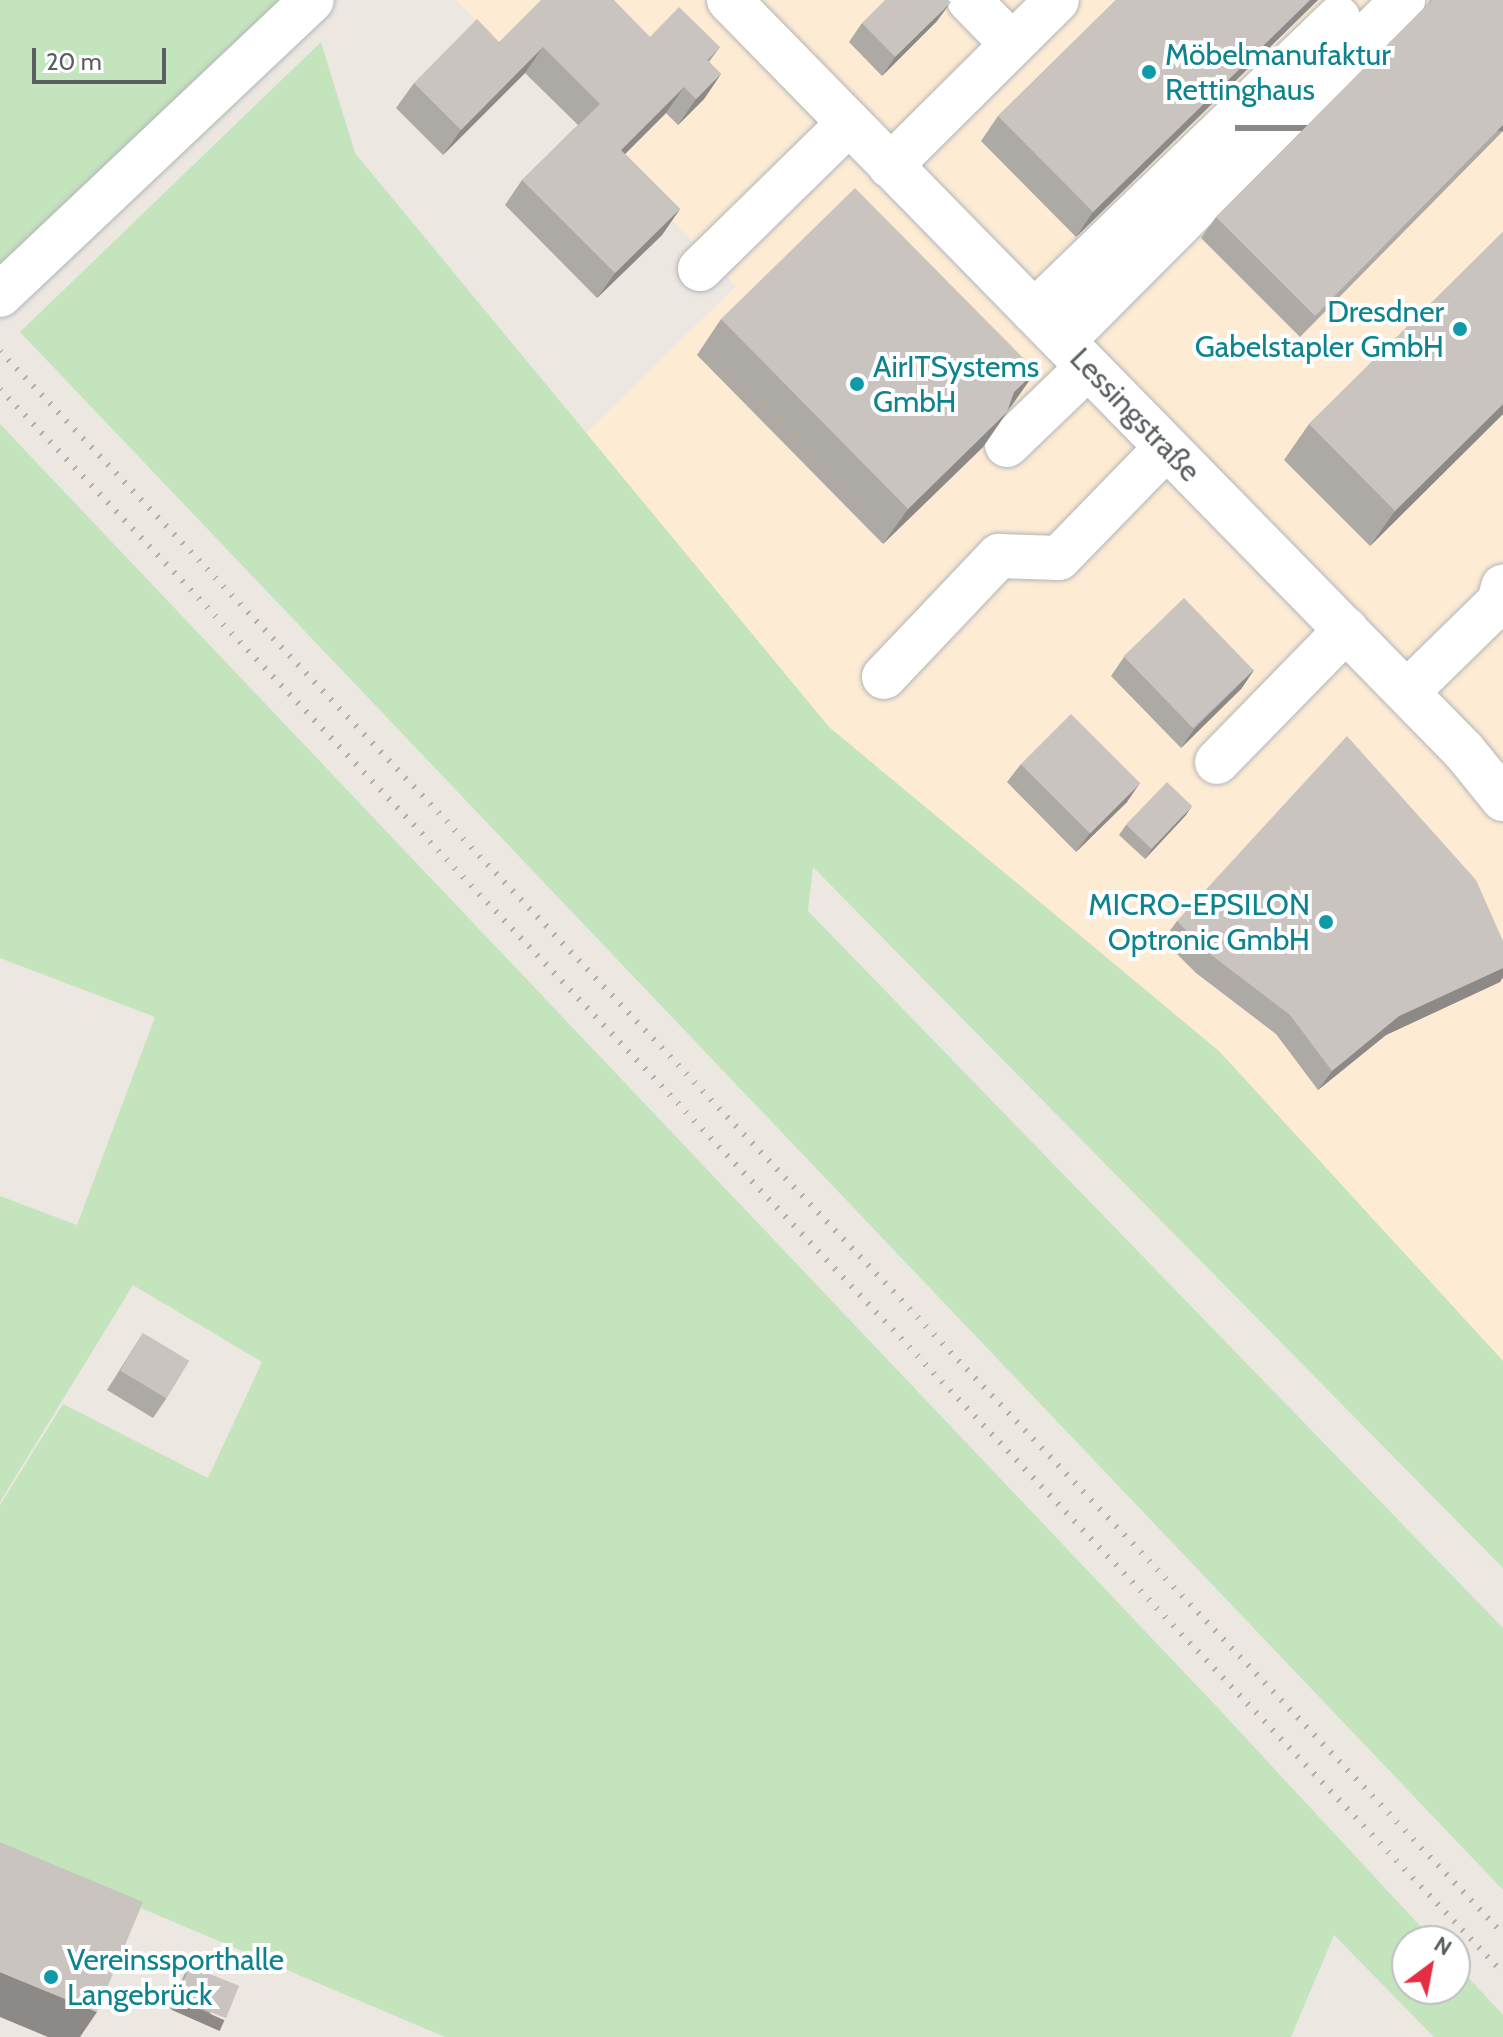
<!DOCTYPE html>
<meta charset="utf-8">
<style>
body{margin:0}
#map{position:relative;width:1503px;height:2037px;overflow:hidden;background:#ece7e0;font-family:Cabin,sans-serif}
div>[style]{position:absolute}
.commercial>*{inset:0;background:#fdebd4}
.green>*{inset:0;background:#c4e4bd}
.roads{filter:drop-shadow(0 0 2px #b1b5b8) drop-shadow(0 0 2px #b1b5b8)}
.minor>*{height:44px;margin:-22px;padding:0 22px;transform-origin:22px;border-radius:22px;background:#fff}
.rail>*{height:6px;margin-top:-3px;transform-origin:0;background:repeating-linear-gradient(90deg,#b0b1b1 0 2px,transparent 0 12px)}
.wall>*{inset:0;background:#ada9a5}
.shaded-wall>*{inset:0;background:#8d8986;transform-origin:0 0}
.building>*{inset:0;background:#c9c4c0;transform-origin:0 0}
.dots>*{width:22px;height:22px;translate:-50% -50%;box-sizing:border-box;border:4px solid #fff;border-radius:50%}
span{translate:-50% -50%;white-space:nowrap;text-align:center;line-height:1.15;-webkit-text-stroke:8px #fff;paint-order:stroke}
.culture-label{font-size:30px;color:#0d838f}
.left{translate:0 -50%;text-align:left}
.right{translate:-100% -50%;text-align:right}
.street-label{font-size:30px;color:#595e61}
.north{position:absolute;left:1391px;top:1925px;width:80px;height:80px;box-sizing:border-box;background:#fff;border:2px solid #bdbfc0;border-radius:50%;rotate:32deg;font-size:22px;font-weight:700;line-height:32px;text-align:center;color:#595e61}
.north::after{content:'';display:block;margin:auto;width:28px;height:36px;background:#e52d44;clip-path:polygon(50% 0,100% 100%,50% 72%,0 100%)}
.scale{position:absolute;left:32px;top:48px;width:134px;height:36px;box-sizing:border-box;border:4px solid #595e61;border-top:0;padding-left:10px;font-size:24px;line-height:28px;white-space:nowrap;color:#595e61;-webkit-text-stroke:6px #fff;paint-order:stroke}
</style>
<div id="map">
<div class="commercial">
<i style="clip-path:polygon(456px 0,1503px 0,1503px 1361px,1219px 1051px,829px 727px,585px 434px,736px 286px)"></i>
</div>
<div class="green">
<i style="clip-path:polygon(0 0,300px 0,0 286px)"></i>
<i style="clip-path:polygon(321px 42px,355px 153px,829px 727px,1219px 1051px,1503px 1361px,1503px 1568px,813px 867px,808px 911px,1503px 1628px,1503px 1890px,20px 332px)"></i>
<i style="clip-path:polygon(0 424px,1217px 1707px,1434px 1941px,1407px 1941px,1407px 1989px,1455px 1989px,1455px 1963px,1503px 2015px,1503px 2037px,1434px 2037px,1334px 1935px,1291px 2037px,445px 2037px,129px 1903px,0 1881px,0 1505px,63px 1404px,208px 1478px,262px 1362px,133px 1285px,0 1502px,0 1196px,77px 1225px,155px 1017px,0 958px)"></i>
</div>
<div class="roads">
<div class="minor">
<i style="left:729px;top:0;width:1051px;rotate:45.62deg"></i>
<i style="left:1464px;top:751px;width:62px;rotate:50.9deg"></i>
<i style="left:969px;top:0;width:62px;rotate:45.7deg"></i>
<i style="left:890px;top:166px;width:235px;rotate:-44.8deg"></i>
<i style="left:700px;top:269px;width:209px;rotate:-44.4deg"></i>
<i style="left:0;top:295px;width:429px;rotate:-43.4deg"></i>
<i style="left:1034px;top:312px;width:423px;rotate:-44deg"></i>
<i style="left:1063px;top:341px;width:482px;rotate:-45.1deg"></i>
<i style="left:1007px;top:445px;width:112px;rotate:-43.9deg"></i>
<i style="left:884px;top:677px;width:167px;rotate:-46.5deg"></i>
<i style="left:999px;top:556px;width:60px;rotate:1.9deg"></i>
<i style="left:1059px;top:558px;width:153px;rotate:-45.8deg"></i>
<i style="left:1407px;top:692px;width:129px;rotate:-44.4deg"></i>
<i style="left:1499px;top:602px;width:16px;rotate:-75deg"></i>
<i style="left:1217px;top:762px;width:185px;rotate:-45.7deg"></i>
</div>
</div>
<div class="rail">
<i style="left:0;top:351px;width:2183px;rotate:46.48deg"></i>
<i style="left:0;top:389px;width:2184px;rotate:46.5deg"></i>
</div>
<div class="wall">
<i style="clip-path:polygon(1116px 0,1318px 0,1076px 237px,981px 141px,998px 116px)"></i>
<i style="clip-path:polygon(1430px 0,1503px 0,1503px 131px,1300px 337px,1201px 238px,1216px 217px,1427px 5px)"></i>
<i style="clip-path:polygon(937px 21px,882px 76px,849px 42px,862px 23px)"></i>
<i style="clip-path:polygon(650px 37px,720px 47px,709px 62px,721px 74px,704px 99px,678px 125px,666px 113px,625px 154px,680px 209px,662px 235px,597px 298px,505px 205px,522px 180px,578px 125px,525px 73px,443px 155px,396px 108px,414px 83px,499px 42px)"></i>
<i style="clip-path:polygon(1503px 232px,1503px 414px,1370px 546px,1284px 460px,1309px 424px)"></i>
<i style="clip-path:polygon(721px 319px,1036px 371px,983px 447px,883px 544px,697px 355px)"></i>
<i style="clip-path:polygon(1124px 657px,1254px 670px,1241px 689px,1181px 748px,1111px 676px)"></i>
<i style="clip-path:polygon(1021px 764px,1127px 802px,1076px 852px,1007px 782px)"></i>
<i style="clip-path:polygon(1186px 815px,1145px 859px,1119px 835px,1126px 825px)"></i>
<i style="clip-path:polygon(1177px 921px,1503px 941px,1503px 977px,1500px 982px,1386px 1035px,1318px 1090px,1276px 1034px,1196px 973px,1163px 940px)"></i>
<i style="clip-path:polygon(143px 1333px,166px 1399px,153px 1418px,107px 1390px)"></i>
<i style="clip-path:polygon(190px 1966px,218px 2030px,170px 2009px,184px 1975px)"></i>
</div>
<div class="shaded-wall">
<i style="clip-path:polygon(1310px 0,1318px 0,1076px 237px,1093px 212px)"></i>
<i style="clip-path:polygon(951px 2px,937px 21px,882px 76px,895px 57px)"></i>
<i style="clip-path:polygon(543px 47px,525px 73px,443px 155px,461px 130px)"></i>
<i style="clip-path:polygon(721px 74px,704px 99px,678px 125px,696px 99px)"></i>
<i style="clip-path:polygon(684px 87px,666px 113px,603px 176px,621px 150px)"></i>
<i style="left:1503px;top:125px;width:6px;height:268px;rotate:90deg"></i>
<i style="clip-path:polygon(680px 209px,662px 235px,597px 298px,615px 273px)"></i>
<i style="clip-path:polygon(1036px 371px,1011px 406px,989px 428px,1014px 392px)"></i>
<i style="clip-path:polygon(1503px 404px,1503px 414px,1370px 546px,1395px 511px)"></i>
<i style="clip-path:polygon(1007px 412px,983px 447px,883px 544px,908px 509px)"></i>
<i style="clip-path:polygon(1254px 670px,1241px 689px,1181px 748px,1194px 729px)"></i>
<i style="clip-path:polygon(1140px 783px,1127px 802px,1076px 852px,1090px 833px)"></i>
<i style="clip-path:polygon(1192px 806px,1186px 815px,1145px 859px,1152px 849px)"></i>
<i style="clip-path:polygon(1503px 968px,1503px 977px,1500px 982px,1386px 1035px,1318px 1090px,1332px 1071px,1399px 1016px)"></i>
<i style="clip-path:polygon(0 1972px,97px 2012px,80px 2037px,48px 2037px,0 2017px)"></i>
<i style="left:177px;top:1999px;width:52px;height:12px;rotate:24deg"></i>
</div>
<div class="building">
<i style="clip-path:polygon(541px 0,614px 0,650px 37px,679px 7px,720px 47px,707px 60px,721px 74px,696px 99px,684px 87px,621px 150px,680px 209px,615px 273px,522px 180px,600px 104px,543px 47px,461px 130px,414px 83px,477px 19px,499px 42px)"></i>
<i style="clip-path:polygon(885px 0,948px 0,951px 2px,895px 57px,862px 23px)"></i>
<i style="clip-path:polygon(1116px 0,1310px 0,1093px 212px,998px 116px)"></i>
<i style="clip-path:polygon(1432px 0,1503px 0,1503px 125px,1315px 316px,1216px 217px)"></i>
<i style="clip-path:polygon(855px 188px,1036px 371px,1014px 392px,1007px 412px,908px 509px,721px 319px)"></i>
<i style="clip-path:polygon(1503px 232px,1503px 404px,1395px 511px,1309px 424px)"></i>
<i style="left:1184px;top:598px;width:100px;height:84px;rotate:46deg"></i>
<i style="left:1071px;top:714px;width:98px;height:71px;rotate:45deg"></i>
<i style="clip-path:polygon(1347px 736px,1476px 880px,1503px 941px,1503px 968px,1399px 1016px,1332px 1071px,1290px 1015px,1210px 954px,1177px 921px)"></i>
<i style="left:1167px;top:782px;width:35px;height:59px;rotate:44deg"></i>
<i style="left:143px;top:1333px;width:54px;height:44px;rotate:31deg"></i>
<i style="clip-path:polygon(0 1842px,143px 1902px,97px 2012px,0 1972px)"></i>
<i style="left:190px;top:1966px;width:53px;height:35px;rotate:22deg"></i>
</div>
<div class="dots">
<i style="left:1149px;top:72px;background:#0f9aa8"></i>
<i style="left:1460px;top:329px;background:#0f9aa8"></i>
<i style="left:857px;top:384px;background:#0f9aa8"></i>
<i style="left:1326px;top:922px;background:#0f9aa8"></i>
<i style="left:51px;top:1977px;background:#0f9aa8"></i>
</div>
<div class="culture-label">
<span class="left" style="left:1165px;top:72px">Möbelmanufaktur<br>Rettinghaus</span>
<span class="right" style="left:1444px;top:329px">Dresdner<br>Gabelstapler GmbH</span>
<span class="left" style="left:873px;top:384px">AirITSystems<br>GmbH</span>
<span class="right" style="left:1310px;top:922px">MICRO-EPSILON<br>Optronic GmbH</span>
<span class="left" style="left:67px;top:1977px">Vereinssporthalle<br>Langebrück</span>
</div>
<div class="street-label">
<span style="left:1135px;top:415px;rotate:46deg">Lessingstraße</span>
</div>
<div class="north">N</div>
<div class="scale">20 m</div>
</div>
